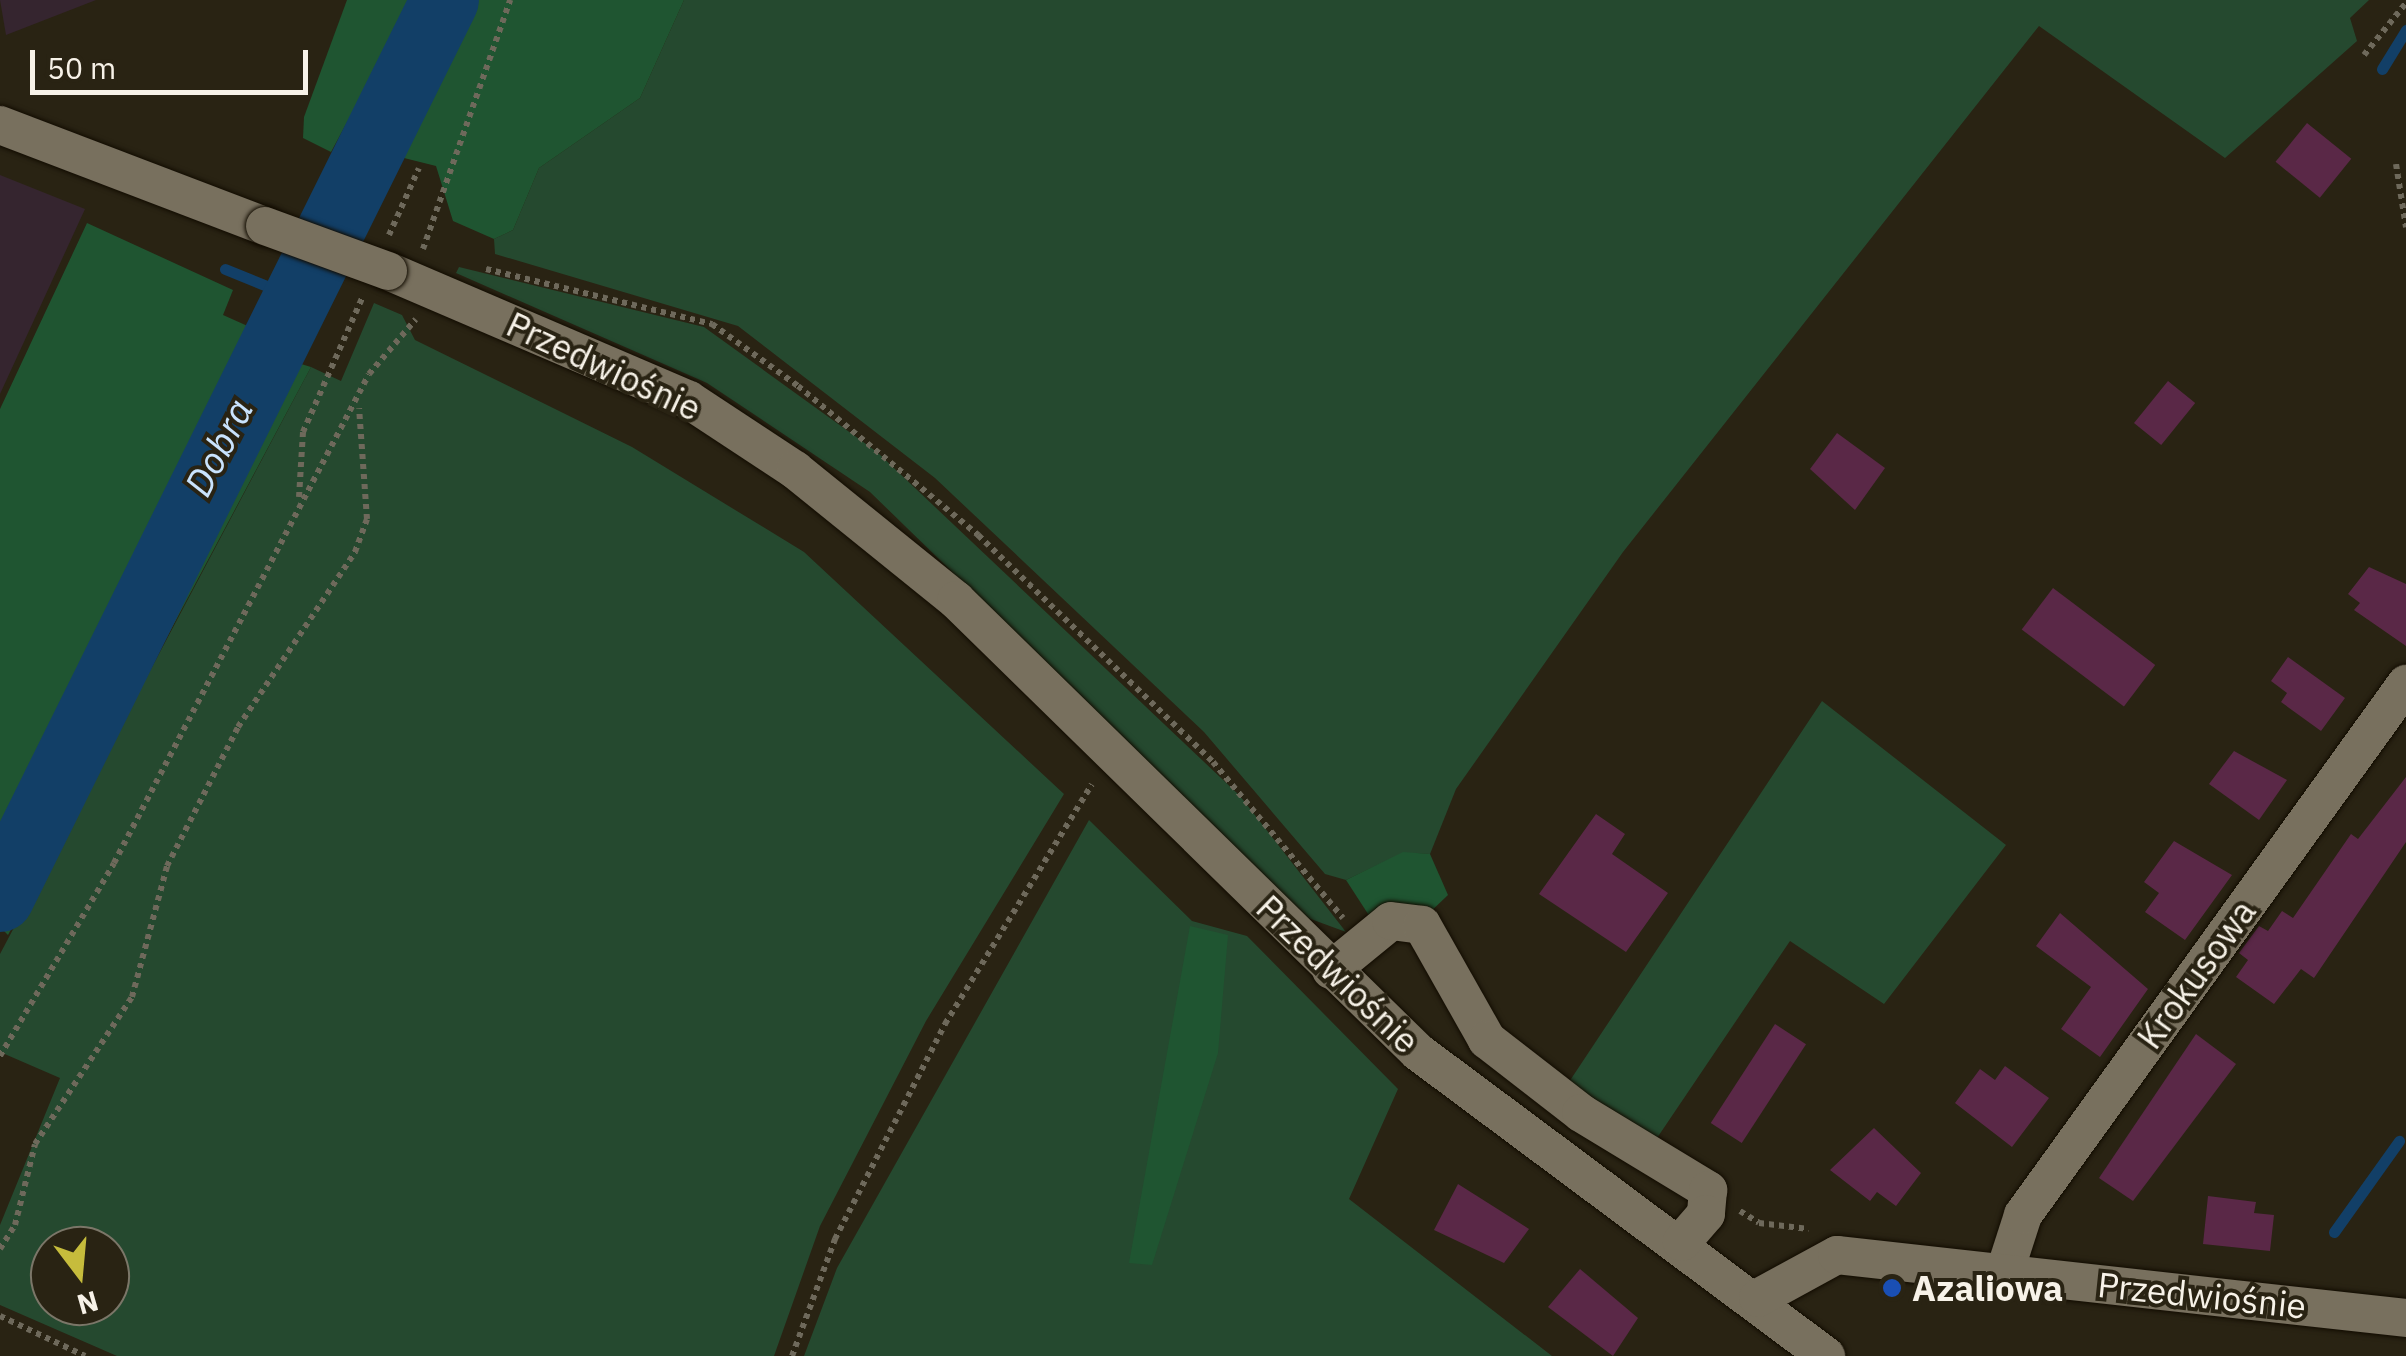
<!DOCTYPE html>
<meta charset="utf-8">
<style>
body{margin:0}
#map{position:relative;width:2406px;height:1356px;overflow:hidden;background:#292313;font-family:"IBM Plex Sans",sans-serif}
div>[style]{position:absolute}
.industrial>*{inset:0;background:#35252f}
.green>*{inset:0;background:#25492f}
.forest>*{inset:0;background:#1f5531}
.stream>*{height:11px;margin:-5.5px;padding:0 5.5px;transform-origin:5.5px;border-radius:5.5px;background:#123f67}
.river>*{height:68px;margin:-34px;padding:0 34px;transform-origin:34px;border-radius:34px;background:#123f67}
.building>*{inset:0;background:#5a2847;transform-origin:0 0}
.path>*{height:6px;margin-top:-3px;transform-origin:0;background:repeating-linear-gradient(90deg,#6e695b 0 5px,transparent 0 10px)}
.roads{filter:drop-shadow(0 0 2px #120c01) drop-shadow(0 0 2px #120c01)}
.minor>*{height:38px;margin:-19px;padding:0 19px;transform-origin:19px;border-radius:19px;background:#78705e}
.bridges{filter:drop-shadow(0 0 2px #120c01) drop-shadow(0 0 2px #120c01)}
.minor-bridge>*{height:38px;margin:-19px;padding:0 19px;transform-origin:19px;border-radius:19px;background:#78705e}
.dots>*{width:28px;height:28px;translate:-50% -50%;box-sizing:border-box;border:5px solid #292313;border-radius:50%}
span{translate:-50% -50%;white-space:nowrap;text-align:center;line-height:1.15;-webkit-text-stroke:8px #292313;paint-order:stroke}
.street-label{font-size:35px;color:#f7f2e8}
.poi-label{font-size:35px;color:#f7f2e8;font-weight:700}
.left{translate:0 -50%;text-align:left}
.water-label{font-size:38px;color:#c9e3fd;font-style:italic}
.north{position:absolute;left:30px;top:1226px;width:100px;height:100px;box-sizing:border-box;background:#292313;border:2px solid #7b7668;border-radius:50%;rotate:164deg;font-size:28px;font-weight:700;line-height:40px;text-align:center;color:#f7f2e8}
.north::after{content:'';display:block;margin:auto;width:35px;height:45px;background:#c6bc3c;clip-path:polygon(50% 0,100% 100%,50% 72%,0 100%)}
.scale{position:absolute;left:30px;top:50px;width:278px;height:45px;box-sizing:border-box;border:5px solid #f7f2e8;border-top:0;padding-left:12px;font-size:30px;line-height:35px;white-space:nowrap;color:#f7f2e8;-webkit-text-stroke:8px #292313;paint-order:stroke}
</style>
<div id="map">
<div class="industrial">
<i style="clip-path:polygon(0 0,96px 0,6px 35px)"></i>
<i style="clip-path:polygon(0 175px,85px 209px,0 394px)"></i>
</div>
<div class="green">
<i style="clip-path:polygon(684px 0,2369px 0,2350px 18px,2357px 41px,2225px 158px,2039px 26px,1623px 552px,1456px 789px,1430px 854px,1403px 853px,1346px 880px,1325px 874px,1204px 732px,935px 478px,738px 326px,495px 254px,494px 239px,513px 230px,539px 168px,640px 98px)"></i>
<i style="clip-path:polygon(459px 267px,704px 327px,877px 452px,1240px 796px,1346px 932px,1308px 918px,870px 492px,707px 383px,456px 273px)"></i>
<i style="clip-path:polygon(evenodd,374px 303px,402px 315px,415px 340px,632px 447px,804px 552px,1064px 794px,926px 1021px,820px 1226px,774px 1356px,117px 1356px,0 1305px,0 1225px,60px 1078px,0 1052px,0 954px,311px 367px,341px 381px,374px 303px,50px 1246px,110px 1246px,110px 1306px,50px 1306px,50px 1246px)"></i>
<i style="clip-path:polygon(1822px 701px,2006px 845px,1884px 1004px,1790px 941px,1655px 1141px,1569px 1082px)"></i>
<i style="clip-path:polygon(1089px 820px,1192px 921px,1247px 936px,1398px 1089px,1349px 1199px,1552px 1356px,804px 1356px,837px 1268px)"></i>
</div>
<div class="forest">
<i style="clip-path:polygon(347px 0,413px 0,331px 152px,303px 138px,304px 117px)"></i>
<i style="clip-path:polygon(466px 0,684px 0,640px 98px,539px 168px,513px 230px,494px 239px,453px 221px,436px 166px,388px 154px)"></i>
<i style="clip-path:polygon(87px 223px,233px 290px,223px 315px,261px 332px,152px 560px,183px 573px,288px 360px,311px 367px,8px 935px,0 927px,0 409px)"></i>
<i style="clip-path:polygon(1403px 852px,1430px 854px,1448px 895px,1425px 917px,1370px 917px,1346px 880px)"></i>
<i style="clip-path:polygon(1190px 926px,1228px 935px,1218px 1053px,1152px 1265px,1129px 1263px)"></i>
</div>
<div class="stream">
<i style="left:2382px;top:69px;width:46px;rotate:-58.4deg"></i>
<i style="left:225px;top:269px;width:74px;rotate:22.1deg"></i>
<i style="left:0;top:851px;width:22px"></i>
<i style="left:2334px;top:1232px;width:112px;rotate:-54.5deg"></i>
</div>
<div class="river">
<i style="left:0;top:898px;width:1002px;rotate:-63.64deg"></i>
</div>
<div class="building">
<i style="left:2307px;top:123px;width:57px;height:50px;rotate:39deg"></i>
<i style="left:2168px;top:381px;width:35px;height:54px;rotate:39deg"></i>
<i style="clip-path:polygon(1837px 433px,1885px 468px,1855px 510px,1810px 469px)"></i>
<i style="clip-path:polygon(2369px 567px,2406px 584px,2406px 646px,2354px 610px,2360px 603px,2348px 594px)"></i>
<i style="left:2053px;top:588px;width:128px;height:52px;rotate:37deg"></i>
<i style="clip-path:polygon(2288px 657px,2345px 698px,2321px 731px,2281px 702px,2287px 693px,2271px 681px)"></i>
<i style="clip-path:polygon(2234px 751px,2287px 780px,2259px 820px,2209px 784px)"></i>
<i style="clip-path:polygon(2406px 777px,2406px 842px,2314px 978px,2301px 969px,2274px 1004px,2236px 977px,2248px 960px,2239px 953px,2259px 926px,2268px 931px,2282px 911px,2293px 918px,2351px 834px,2358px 839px)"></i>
<i style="clip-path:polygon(1596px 814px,1625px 834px,1612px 854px,1668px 893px,1626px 952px,1539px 894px)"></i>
<i style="clip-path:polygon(2174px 841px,2232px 875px,2185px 940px,2145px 912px,2159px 893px,2144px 882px)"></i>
<i style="clip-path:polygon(2060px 913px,2148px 989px,2100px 1057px,2061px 1029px,2091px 987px,2036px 946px)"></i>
<i style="left:1775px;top:1024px;width:37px;height:118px;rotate:33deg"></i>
<i style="clip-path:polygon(2196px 1034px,2236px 1064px,2133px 1201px,2099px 1178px)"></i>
<i style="clip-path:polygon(2005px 1066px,2049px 1098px,2012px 1147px,1955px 1103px,1980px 1069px,1995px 1080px)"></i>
<i style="clip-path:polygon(1874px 1128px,1921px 1173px,1896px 1206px,1877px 1192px,1870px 1201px,1830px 1170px)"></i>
<i style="clip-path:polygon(1458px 1184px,1529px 1229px,1504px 1263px,1434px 1230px)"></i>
<i style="clip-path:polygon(2208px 1196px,2256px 1202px,2254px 1213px,2274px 1215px,2270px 1251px,2203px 1244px)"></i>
<i style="clip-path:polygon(1580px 1269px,1638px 1318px,1613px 1356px,1548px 1307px)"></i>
</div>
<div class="path">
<i style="left:2364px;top:55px;width:67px;rotate:-51.1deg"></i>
<i style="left:2396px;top:164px;width:64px;rotate:81deg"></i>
<i style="left:389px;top:235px;width:73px;rotate:-65.9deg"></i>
<i style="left:423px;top:249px;width:264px;rotate:-70.7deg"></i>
<i style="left:486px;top:269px;width:233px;rotate:13.7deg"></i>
<i style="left:712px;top:324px;width:106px;rotate:35.8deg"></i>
<i style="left:798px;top:386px;width:234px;rotate:39.6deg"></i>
<i style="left:978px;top:535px;width:327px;rotate:44deg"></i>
<i style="left:1213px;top:762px;width:203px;rotate:50.2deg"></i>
<i style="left:299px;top:497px;width:65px;rotate:-86.5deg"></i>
<i style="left:303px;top:432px;width:146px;rotate:-66.2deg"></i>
<i style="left:0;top:1056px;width:224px;rotate:-59.4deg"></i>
<i style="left:114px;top:863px;width:551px;rotate:-62.46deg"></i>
<i style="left:369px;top:374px;width:72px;rotate:-49.5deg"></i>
<i style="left:1740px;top:1211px;width:22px;rotate:32deg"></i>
<i style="left:1759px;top:1223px;width:50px;rotate:6.8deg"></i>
<i style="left:0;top:1249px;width:28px;rotate:-58deg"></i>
<i style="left:15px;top:1225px;width:83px;rotate:-76.1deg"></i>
<i style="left:35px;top:1144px;width:176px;rotate:-56.6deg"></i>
<i style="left:132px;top:997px;width:136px;rotate:-75deg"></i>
<i style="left:167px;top:866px;width:156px;rotate:-62.9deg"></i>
<i style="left:238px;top:727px;width:211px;rotate:-56.2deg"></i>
<i style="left:355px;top:552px;width:35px;rotate:-70deg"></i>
<i style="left:367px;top:519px;width:111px;rotate:-94.1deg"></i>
<i style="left:0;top:1316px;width:94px;rotate:25.2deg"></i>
<i style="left:792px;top:1356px;width:125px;rotate:-69.8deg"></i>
<i style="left:835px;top:1239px;width:242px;rotate:-62.9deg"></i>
<i style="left:945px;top:1024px;width:281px;rotate:-58.5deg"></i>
</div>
<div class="roads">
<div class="minor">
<i style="left:0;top:125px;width:284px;rotate:20.9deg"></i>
<i style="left:388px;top:271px;width:327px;rotate:23.2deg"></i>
<i style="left:689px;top:400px;width:127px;rotate:33.4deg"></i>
<i style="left:795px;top:470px;width:207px;rotate:38.9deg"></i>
<i style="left:956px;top:600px;width:646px;rotate:44.37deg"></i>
<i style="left:1418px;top:1052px;width:509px;rotate:36.69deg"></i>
<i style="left:1331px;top:970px;width:77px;rotate:-39.2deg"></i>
<i style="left:1391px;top:921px;width:31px;rotate:7deg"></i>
<i style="left:1422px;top:925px;width:132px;rotate:60.5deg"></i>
<i style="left:1487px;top:1040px;width:119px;rotate:37.8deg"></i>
<i style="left:1581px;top:1113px;width:149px;rotate:31.2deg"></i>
<i style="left:1708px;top:1190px;width:24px;rotate:95deg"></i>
<i style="left:1706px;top:1214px;width:37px;rotate:131deg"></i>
<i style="left:2004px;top:1274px;width:62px;rotate:-72.1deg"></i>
<i style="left:2023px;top:1215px;width:655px;rotate:-54.2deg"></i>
<i style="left:1758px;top:1298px;width:90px;rotate:-28.6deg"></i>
<i style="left:1837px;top:1255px;width:572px;rotate:6.32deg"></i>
</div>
</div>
<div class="bridges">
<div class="minor-bridge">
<i style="left:265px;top:226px;width:131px;rotate:20.1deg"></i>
</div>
</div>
<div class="dots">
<i style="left:1892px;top:1288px;background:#1a4fb4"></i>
</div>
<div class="street-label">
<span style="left:604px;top:366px;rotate:25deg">Przedwiośnie</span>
<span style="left:1338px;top:974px;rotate:44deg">Przedwiośnie</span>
<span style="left:2196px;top:974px;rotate:-54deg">Krokusowa</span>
<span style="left:2202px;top:1295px;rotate:6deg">Przedwiośnie</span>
</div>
<div class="poi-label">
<span class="left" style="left:1912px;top:1288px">Azaliowa</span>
</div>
<div class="water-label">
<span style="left:218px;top:447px;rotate:-63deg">Dobra</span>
</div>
<div class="north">N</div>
<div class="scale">50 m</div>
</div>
